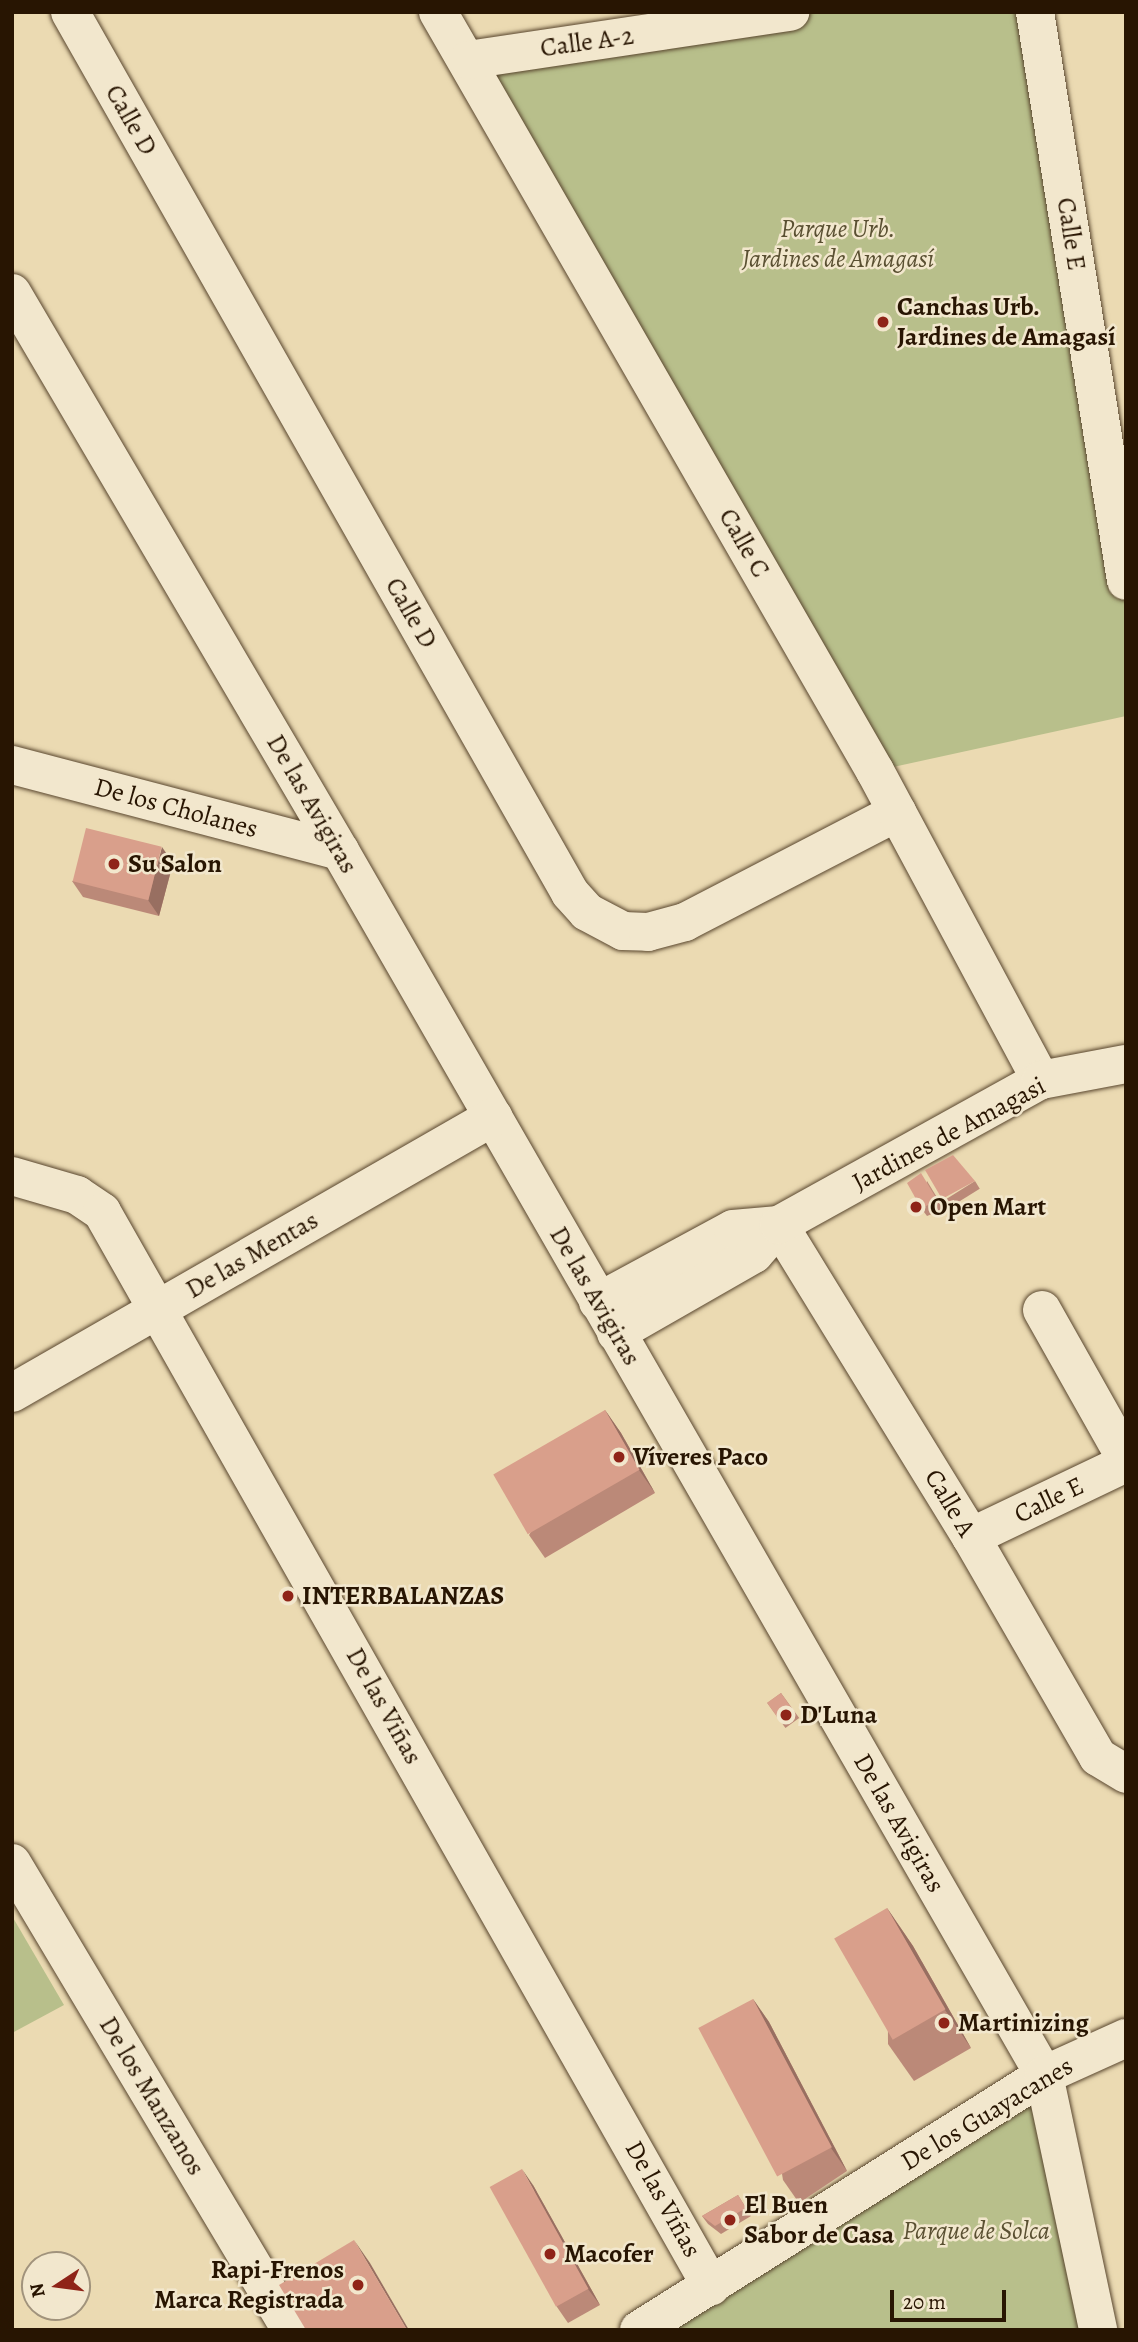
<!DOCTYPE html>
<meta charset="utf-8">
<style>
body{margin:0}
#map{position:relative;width:1138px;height:2342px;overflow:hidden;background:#ebdab2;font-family:Alegreya,serif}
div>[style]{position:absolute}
.green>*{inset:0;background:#b8bf8b}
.roads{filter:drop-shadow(0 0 2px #59462e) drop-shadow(0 0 2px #59462e)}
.minor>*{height:38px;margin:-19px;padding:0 19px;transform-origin:19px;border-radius:19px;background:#f2e7cd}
.wall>*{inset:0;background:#bb8978;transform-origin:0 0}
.shaded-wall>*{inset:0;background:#986f61}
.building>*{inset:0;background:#d99f8b;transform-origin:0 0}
.dots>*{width:19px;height:19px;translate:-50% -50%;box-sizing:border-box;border:4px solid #f2e7cd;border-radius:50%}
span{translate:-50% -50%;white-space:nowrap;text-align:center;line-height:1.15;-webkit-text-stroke:5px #f2e7cd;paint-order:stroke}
.street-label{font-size:26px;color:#281502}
.park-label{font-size:26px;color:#5a5032;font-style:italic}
.poi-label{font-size:26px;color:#281502;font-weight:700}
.left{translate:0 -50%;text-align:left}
.right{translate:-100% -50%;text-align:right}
.frame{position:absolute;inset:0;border:14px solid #281502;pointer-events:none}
.north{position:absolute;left:21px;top:2251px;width:70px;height:70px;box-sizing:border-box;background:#f2e7cd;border:2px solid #a1937c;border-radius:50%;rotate:257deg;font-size:19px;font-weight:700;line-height:28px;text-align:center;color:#281502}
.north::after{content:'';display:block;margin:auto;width:24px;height:32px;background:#8f2418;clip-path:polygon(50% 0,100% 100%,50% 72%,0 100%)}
.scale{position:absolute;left:890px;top:2290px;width:116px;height:32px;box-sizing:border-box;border:4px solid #281502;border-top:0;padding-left:9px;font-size:21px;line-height:24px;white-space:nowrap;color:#281502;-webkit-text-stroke:5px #f2e7cd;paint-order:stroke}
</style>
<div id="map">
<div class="green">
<i style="clip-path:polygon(790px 12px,1035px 12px,1126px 581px,1126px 716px,875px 771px,468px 60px)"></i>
<i style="clip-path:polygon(12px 1916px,64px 2005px,12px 2033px)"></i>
<i style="clip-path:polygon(1044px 2075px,1098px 2330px,628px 2330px)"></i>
</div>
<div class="roads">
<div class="minor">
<i style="left:70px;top:12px;width:1013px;rotate:60.42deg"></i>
<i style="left:570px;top:893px;width:25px;rotate:48deg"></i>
<i style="left:587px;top:912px;width:41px;rotate:27.8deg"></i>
<i style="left:623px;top:931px;width:25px;rotate:2deg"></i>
<i style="left:648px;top:932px;width:38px;rotate:-15deg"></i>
<i style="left:685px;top:922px;width:239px;rotate:-27.4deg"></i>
<i style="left:438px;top:12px;width:876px;rotate:60.07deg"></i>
<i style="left:875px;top:771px;width:351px;rotate:61.8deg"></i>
<i style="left:1035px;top:12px;width:576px;rotate:80.91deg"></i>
<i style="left:468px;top:60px;width:326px;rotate:-8.5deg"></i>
<i style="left:12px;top:293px;width:647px;rotate:59.55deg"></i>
<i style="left:340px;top:851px;width:1412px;rotate:60.09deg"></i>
<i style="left:1044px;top:2075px;width:261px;rotate:78deg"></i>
<i style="left:12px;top:765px;width:339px;rotate:14.7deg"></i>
<i style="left:12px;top:1176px;width:68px;rotate:16.3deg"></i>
<i style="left:77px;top:1195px;width:30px;rotate:34deg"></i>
<i style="left:102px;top:1212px;width:1235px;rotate:60.45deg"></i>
<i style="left:779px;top:1225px;width:366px;rotate:58.4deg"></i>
<i style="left:971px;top:1537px;width:254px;rotate:60deg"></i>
<i style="left:1098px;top:1757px;width:33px;rotate:31deg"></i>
<i style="left:598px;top:1302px;width:153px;rotate:-28.4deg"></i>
<i style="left:733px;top:1229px;width:46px;rotate:-5deg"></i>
<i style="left:1042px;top:1310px;width:171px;rotate:60.6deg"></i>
<i style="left:616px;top:1333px;width:159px;rotate:-29.8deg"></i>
<i style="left:754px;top:1254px;width:38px;rotate:-49deg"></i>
<i style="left:779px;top:1225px;width:299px;rotate:-29deg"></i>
<i style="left:1041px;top:1080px;width:86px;rotate:-10.7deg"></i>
<i style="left:12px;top:1393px;width:555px;rotate:-29.85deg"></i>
<i style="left:971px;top:1537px;width:172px;rotate:-25.5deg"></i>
<i style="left:12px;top:1863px;width:544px;rotate:59.14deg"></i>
<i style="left:639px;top:2330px;width:479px;rotate:-32.2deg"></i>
<i style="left:1044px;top:2075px;width:90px;rotate:-24.3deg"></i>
</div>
</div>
<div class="wall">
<i style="clip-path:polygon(173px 863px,159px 916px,83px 897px,72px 881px)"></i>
<i style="clip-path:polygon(927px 1181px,944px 1209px,927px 1216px,921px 1208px)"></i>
<i style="left:975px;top:1181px;width:9px;height:38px;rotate:58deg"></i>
<i style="clip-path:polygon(605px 1410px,621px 1433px,655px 1493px,545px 1558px,529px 1535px)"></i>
<i style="left:781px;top:1693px;width:31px;height:17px;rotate:54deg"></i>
<i style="clip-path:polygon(887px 1908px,913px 1946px,971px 2048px,914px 2081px,888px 2044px)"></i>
<i style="clip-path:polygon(753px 1999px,769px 2022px,847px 2171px,799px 2203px,783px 2180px)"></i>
<i style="clip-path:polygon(533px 2185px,600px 2305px,568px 2323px,557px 2307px)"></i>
<i style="clip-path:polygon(738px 2195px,751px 2216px,721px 2234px,708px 2224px,702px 2216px)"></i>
</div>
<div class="shaded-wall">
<i style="clip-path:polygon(162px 847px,173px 863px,159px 916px,148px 900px)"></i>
<i style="clip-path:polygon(605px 1410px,621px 1433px,655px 1493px,639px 1470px)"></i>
<i style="clip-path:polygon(887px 1908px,913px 1946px,971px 2048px,945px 2010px)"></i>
<i style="clip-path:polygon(753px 1999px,769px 2022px,847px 2171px,831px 2148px)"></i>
<i style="clip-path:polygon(522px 2169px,533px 2185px,600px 2305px,588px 2289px)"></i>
<i style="clip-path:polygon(354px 2240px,370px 2263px,409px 2330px,407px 2330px)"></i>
</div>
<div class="building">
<i style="left:86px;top:828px;width:78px;height:55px;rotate:14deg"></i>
<i style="clip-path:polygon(953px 1155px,975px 1181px,942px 1199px,925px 1170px)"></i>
<i style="clip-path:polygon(921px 1173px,938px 1201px,921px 1208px,907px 1183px)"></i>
<i style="left:605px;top:1410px;width:69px;height:129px;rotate:60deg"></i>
<i style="left:781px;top:1693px;width:21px;height:17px;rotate:55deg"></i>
<i style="left:887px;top:1908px;width:117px;height:61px;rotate:60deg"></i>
<i style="left:753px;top:1999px;width:168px;height:62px;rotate:62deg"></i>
<i style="left:522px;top:2169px;width:137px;height:37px;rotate:61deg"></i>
<i style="clip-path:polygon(738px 2195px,746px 2208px,715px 2226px,702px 2216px)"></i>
<i style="clip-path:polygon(354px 2240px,407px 2330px,306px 2330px,279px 2285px)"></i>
</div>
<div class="dots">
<i style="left:883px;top:322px;background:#8f2418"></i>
<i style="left:114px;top:864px;background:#8f2418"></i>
<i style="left:916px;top:1207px;background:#8f2418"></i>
<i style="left:619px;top:1457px;background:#8f2418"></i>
<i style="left:288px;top:1596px;background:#8f2418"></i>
<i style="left:786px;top:1715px;background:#8f2418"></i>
<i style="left:944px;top:2023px;background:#8f2418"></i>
<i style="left:730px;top:2220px;background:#8f2418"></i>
<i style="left:550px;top:2254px;background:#8f2418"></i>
<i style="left:358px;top:2285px;background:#8f2418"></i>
</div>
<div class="street-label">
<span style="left:587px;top:42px;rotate:-8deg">Calle A-2</span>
<span style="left:131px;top:120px;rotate:60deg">Calle D</span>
<span style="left:1071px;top:234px;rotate:81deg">Calle E</span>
<span style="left:744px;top:543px;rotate:60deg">Calle C</span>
<span style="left:411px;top:613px;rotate:60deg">Calle D</span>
<span style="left:312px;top:804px;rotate:60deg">De las Avigiras</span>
<span style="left:176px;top:808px;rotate:15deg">De los Cholanes</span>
<span style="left:949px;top:1134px;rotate:-28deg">Jardines de Amagasi</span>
<span style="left:252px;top:1255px;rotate:-30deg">De las Mentas</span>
<span style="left:595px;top:1296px;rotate:60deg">De las Avigiras</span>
<span style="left:1049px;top:1500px;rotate:-26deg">Calle E</span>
<span style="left:950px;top:1503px;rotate:59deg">Calle A</span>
<span style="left:384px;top:1706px;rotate:61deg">De las Viñas</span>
<span style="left:899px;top:1823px;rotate:60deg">De las Avigiras</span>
<span style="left:152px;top:2096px;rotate:59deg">De los Manzanos</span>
<span style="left:987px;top:2114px;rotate:-31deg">De los Guayacanes</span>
<span style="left:663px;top:2199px;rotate:61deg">De las Viñas</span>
</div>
<div class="park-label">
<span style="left:838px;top:244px">Parque Urb.<br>Jardines de Amagasí</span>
<span style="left:976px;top:2231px">Parque de Solca</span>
</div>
<div class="poi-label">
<span class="left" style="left:897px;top:322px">Canchas Urb.<br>Jardines de Amagasí</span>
<span class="left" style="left:128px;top:864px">Su Salon</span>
<span class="left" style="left:930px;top:1207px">Open Mart</span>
<span class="left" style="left:633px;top:1457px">Víveres Paco</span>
<span class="left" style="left:302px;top:1596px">INTERBALANZAS</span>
<span class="left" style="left:800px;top:1715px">D'Luna</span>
<span class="left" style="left:958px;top:2023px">Martinizing</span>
<span class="left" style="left:744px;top:2220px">El Buen<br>Sabor de Casa</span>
<span class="left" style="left:564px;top:2254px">Macofer</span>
<span class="right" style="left:344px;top:2285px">Rapi-Frenos<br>Marca Registrada</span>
</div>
<div class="frame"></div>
<div class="north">N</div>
<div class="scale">20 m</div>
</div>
